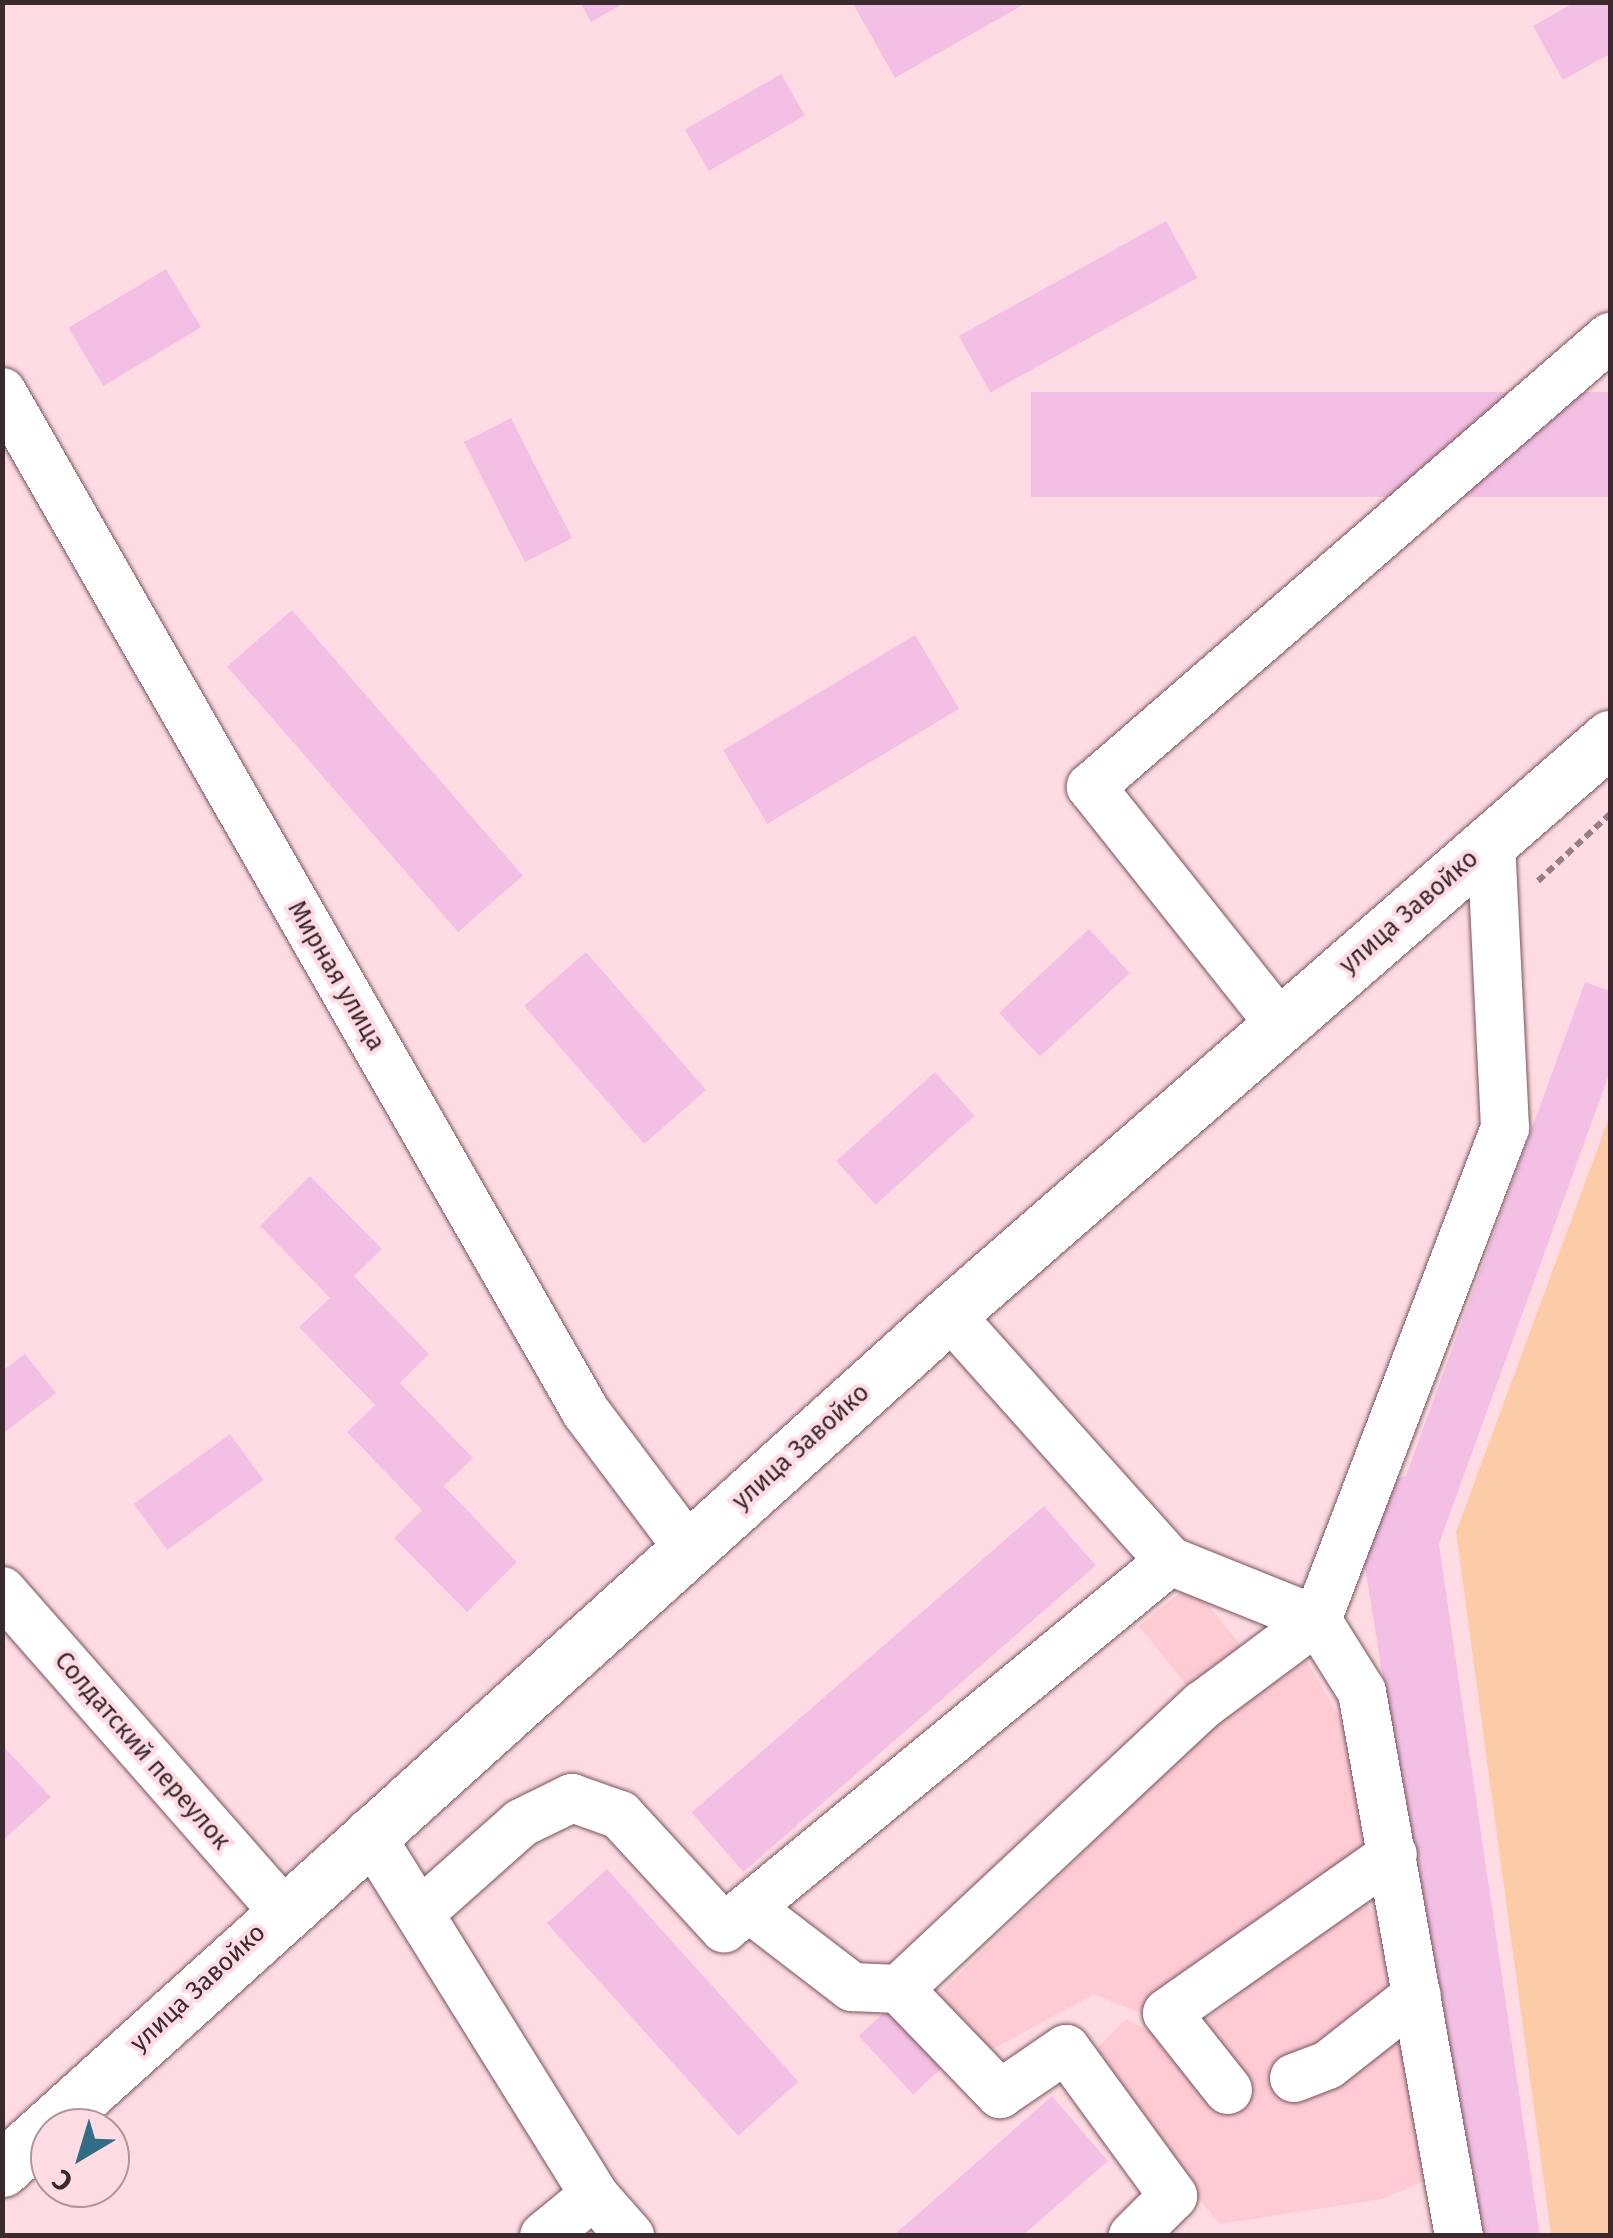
<!DOCTYPE html>
<meta charset="utf-8">
<style>
body{margin:0}
#map{position:relative;width:1613px;height:2238px;overflow:hidden;background:#ffdce3;font-family:"Fira Sans",sans-serif}
div>[style]{position:absolute}
.built>*{inset:0;background:#fecbd5;transform-origin:0 0}
.green>*{inset:0;background:#fccca8}
.building>*{inset:0;background:#f4bfe4;transform-origin:0 0}
.path>*{height:6px;margin-top:-3px;transform-origin:0;background:repeating-linear-gradient(90deg,#987f84 0 8px,transparent 0 13px)}
.roads{filter:drop-shadow(0 0 2px #78545c) drop-shadow(0 0 2px #78545c)}
.minor>*{height:48px;margin:-24px;padding:0 24px;transform-origin:24px;border-radius:24px;background:#fff}
.major>*{height:55px;margin:-27.5px;padding:0 27.5px;transform-origin:27.5px;border-radius:27.5px;background:#fff}
span{translate:-50% -50%;white-space:nowrap;text-align:center;line-height:1.15;-webkit-text-stroke:8px #ffdce3;paint-order:stroke}
.street-label{font-size:25px;color:#3a2a2d}
.frame{position:absolute;inset:0;border:5px solid #3a2a2d;pointer-events:none}
.north{position:absolute;left:30px;top:2108px;width:100px;height:100px;box-sizing:border-box;background:#ffdce3;border:2px solid #b0959a;border-radius:50%;rotate:218deg;font-size:28px;font-weight:700;line-height:40px;text-align:center;color:#3a2a2d}
.north::after{content:'';display:block;margin:auto;width:35px;height:45px;background:#326c85;clip-path:polygon(50% 0,100% 100%,50% 72%,0 100%)}
</style>
<div id="map">
<div class="built">
<i style="left:1191px;top:1584px;width:83px;height:67px;rotate:51deg"></i>
<i style="clip-path:polygon(1306px 1660px,1349px 1733px,1374px 1838px,1145px 2015px,1094px 1994px,997px 2047px,970px 2052px,932px 2001px,1219px 1718px)"></i>
<i style="clip-path:polygon(1361px 1892px,1390px 1948px,1427px 2180px,1383px 2199px,1220px 2224px,1084px 2061px,1126px 2019px,1176px 2045px)"></i>
</div>
<div class="green">
<i style="clip-path:polygon(1610px 1115px,1610px 2235px,1551px 2235px,1456px 1532px)"></i>
</div>
<div class="building">
<i style="clip-path:polygon(580px 2px,626px 2px,591px 22px)"></i>
<i style="clip-path:polygon(852px 2px,1028px 2px,895px 78px)"></i>
<i style="clip-path:polygon(1575px 2px,1610px 2px,1610px 54px,1563px 80px,1533px 26px)"></i>
<i style="left:781px;top:74px;width:48px;height:111px;rotate:60deg"></i>
<i style="left:1166px;top:221px;width:65px;height:237px;rotate:61deg"></i>
<i style="left:166px;top:269px;width:68px;height:114px;rotate:59deg"></i>
<i style="left:1610px;top:392px;width:105px;height:579px;rotate:90deg"></i>
<i style="left:511px;top:418px;width:135px;height:53px;rotate:63deg"></i>
<i style="left:292px;top:610px;width:352px;height:86px;rotate:49deg"></i>
<i style="left:915px;top:635px;width:86px;height:224px;rotate:59deg"></i>
<i style="left:1089px;top:929px;width:60px;height:123px;rotate:47deg"></i>
<i style="left:586px;top:952px;width:183px;height:82px;rotate:49deg"></i>
<i style="clip-path:polygon(1585px 982px,1610px 991px,1610px 1072px,1439px 1544px,1540px 2236px,1473px 2236px,1364px 1561px,1381px 1483px,1406px 1476px)"></i>
<i style="left:935px;top:1072px;width:59px;height:133px;rotate:48deg"></i>
<i style="clip-path:polygon(310px 1176px,382px 1249px,354px 1276px,429px 1354px,400px 1383px,473px 1458px,444px 1486px,517px 1562px,467px 1612px,394px 1538px,422px 1510px,347px 1432px,375px 1405px,299px 1327px,330px 1298px,260px 1226px)"></i>
<i style="clip-path:polygon(25px 1354px,56px 1393px,2px 1434px,2px 1371px)"></i>
<i style="left:230px;top:1434px;width:57px;height:119px;rotate:54deg"></i>
<i style="left:1044px;top:1506px;width:79px;height:467px;rotate:49deg"></i>
<i style="clip-path:polygon(2px 1745px,51px 1797px,2px 1841px)"></i>
<i style="left:607px;top:1869px;width:286px;height:81px;rotate:48deg"></i>
<i style="left:893px;top:2004px;width:80px;height:47px;rotate:47deg"></i>
<i style="clip-path:polygon(1052px 2096px,1108px 2161px,1022px 2236px,893px 2236px)"></i>
</div>
<div class="path">
<i style="left:1538px;top:881px;width:98px;rotate:-42.9deg"></i>
</div>
<div class="roads">
<div class="minor">
<i style="left:2px;top:392px;width:1175px;rotate:60.21deg"></i>
<i style="left:586px;top:1412px;width:170px;rotate:53.1deg"></i>
<i style="left:1279px;top:1023px;width:302px;rotate:-128.5deg"></i>
<i style="left:1091px;top:787px;width:687px;rotate:-40.93deg"></i>
<i style="left:949px;top:1314px;width:331px;rotate:48.2deg"></i>
<i style="left:1170px;top:1561px;width:158px;rotate:21.9deg"></i>
<i style="left:1317px;top:1620px;width:85px;rotate:58deg"></i>
<i style="left:1362px;top:1692px;width:553px;rotate:79.89deg"></i>
<i style="left:2px;top:1591px;width:424px;rotate:48.7deg"></i>
<i style="left:369px;top:1833px;width:426px;rotate:58.1deg"></i>
<i style="left:594px;top:2195px;width:55px;rotate:48.7deg"></i>
<i style="left:749px;top:1908px;width:130px;rotate:37.5deg"></i>
<i style="left:852px;top:1987px;width:47px;rotate:2.4deg"></i>
<i style="left:899px;top:1989px;width:416px;rotate:-43.1deg"></i>
<i style="left:1203px;top:1705px;width:142px;rotate:-36.7deg"></i>
<i style="left:1317px;top:1620px;width:527px;rotate:-69.09deg"></i>
<i style="left:1505px;top:1128px;width:286px;rotate:-92.8deg"></i>
<i style="left:422px;top:1911px;width:132px;rotate:-41.6deg"></i>
<i style="left:521px;top:1823px;width:57px;rotate:-26.1deg"></i>
<i style="left:572px;top:1798px;width:51px;rotate:19.5deg"></i>
<i style="left:620px;top:1815px;width:154px;rotate:47.4deg"></i>
<i style="left:724px;top:1928px;width:578px;rotate:-39.45deg"></i>
<i style="left:899px;top:1989px;width:146px;rotate:46.1deg"></i>
<i style="left:1000px;top:2094px;width:80px;rotate:-34.3deg"></i>
<i style="left:1066px;top:2049px;width:182px;rotate:53.9deg"></i>
<i style="left:1173px;top:2196px;width:57px;rotate:135deg"></i>
<i style="left:1294px;top:2078px;width:36px;rotate:-21deg"></i>
<i style="left:1328px;top:2065px;width:113px;rotate:-38.2deg"></i>
<i style="left:1228px;top:2090px;width:98px;rotate:-128.4deg"></i>
<i style="left:1167px;top:2013px;width:276px;rotate:-35.1deg"></i>
<i style="left:544px;top:2236px;width:65px;rotate:-39.4deg"></i>
</div>
<div class="major">
<i style="left:2px;top:2169px;width:1276px;rotate:-42.08deg"></i>
<i style="left:949px;top:1314px;width:877px;rotate:-41.07deg"></i>
</div>
</div>
<div class="street-label">
<span style="left:1409px;top:912px;rotate:-41deg">улица Завойко</span>
<span style="left:336px;top:976px;rotate:60deg">Мирная улица</span>
<span style="left:801px;top:1447px;rotate:-42deg">улица Завойко</span>
<span style="left:142px;top:1751px;rotate:49deg">Солдатский переулок</span>
<span style="left:198px;top:1988px;rotate:-43deg">улица Завойко</span>
</div>
<div class="frame"></div>
<div class="north">С</div>
</div>
